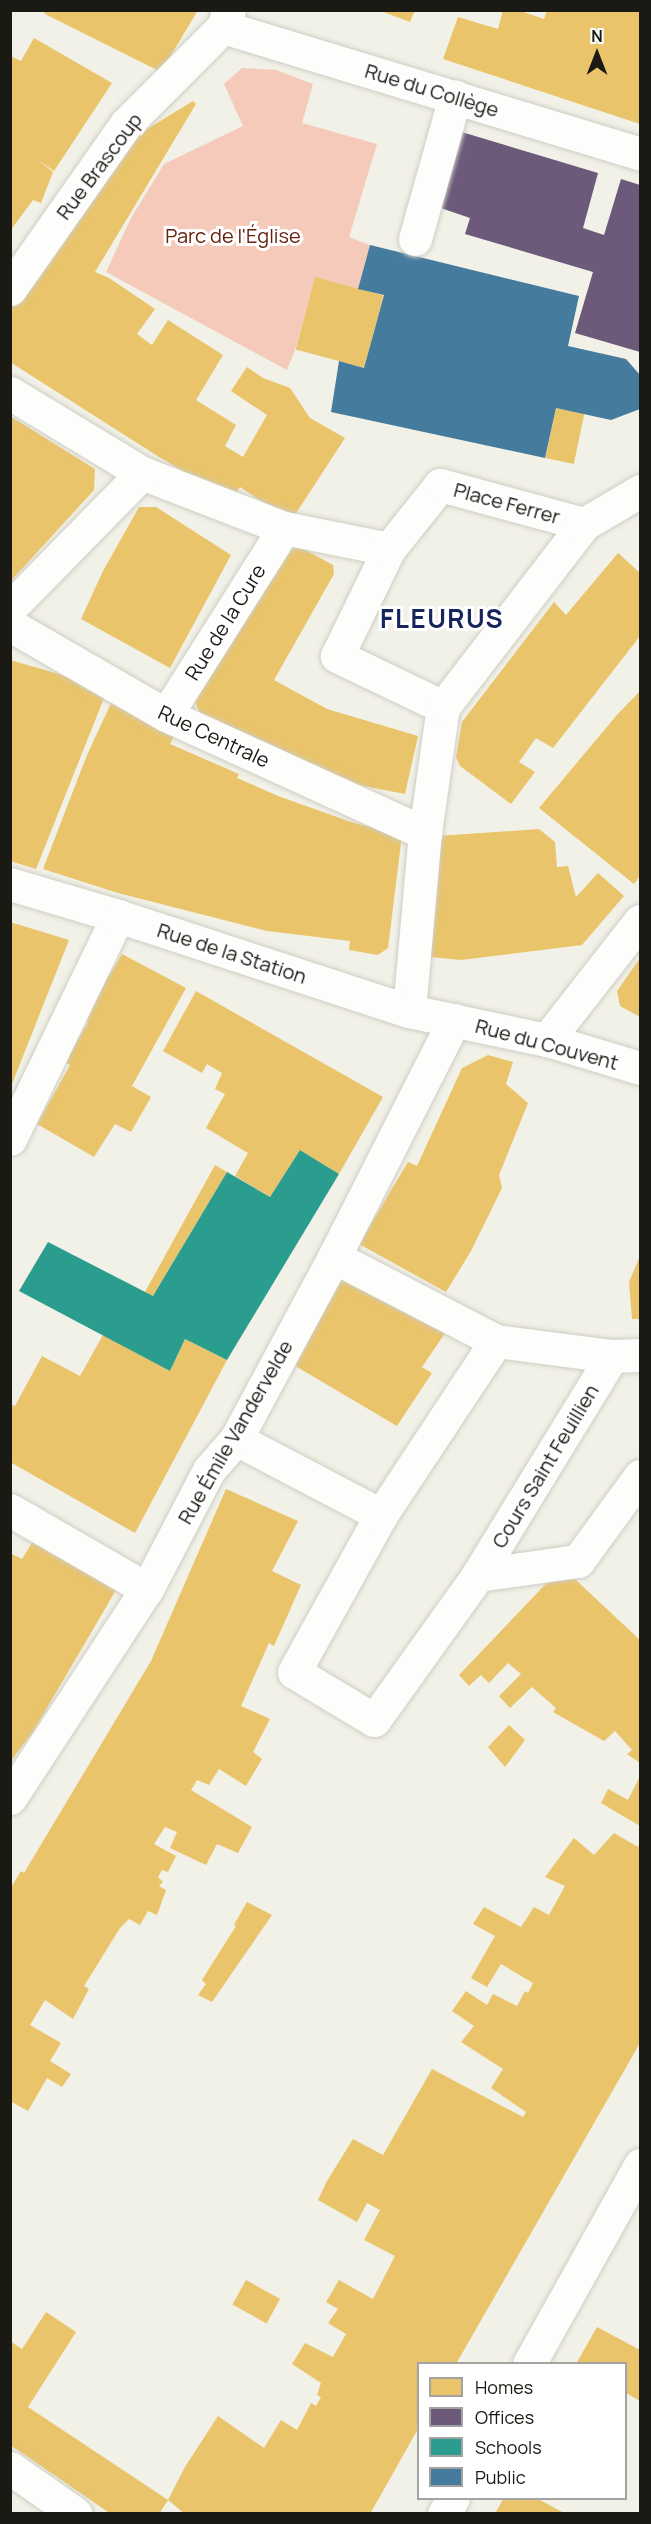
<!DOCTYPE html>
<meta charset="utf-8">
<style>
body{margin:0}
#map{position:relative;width:651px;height:2524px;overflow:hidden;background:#f2f1e7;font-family:Manrope,sans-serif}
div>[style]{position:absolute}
.green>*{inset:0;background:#f5caba}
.homes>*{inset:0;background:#e9c46a;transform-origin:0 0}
.offices>*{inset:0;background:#6d597a}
.schools>*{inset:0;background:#2a9d8f}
.public>*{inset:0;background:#457b9d}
.roads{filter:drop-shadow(0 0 2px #cecdc5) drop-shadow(0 0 2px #cecdc5)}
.minor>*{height:33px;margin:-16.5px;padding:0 16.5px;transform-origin:16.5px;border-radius:16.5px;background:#fdfdfb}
.major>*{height:33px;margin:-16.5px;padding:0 16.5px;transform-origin:16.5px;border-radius:16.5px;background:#fdfdfb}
span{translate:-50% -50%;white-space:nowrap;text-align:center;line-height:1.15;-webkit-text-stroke:6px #fff;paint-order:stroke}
.street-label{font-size:20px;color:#1a1913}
.park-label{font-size:20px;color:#66210f}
.district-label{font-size:26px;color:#16255c;font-weight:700;letter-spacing:1.5px}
.frame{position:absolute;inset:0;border:12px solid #1a1913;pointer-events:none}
.legend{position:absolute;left:417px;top:2362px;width:210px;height:138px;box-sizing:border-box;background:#fff;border:2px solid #a3a3a1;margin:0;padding:8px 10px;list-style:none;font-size:18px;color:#1a1913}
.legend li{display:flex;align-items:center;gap:12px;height:30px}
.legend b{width:30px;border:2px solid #a3a3a1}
.north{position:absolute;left:567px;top:24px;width:60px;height:60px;-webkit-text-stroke:4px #fff;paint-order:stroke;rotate:0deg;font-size:16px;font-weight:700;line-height:24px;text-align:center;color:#1a1913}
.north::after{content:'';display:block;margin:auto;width:21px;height:27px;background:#1a1913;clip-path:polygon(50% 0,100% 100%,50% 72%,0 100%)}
</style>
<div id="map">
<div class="green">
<i style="clip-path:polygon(242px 68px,276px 70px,313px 84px,302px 123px,377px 144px,349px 237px,370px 245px,358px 289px,315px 278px,295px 350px,287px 370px,106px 272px,131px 218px,164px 164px,243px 126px,224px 84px)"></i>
</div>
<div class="homes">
<i style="clip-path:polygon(43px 10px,198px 10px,161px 72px,45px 14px)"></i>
<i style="clip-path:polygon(378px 10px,415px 10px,410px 22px)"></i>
<i style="clip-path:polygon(503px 10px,518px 10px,544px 19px,547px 10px,640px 10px,640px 124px,443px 59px,458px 17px,498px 29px)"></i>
<i style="clip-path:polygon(34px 38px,112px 83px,54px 171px,38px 160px,53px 172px,41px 203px,33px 200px,10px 231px,10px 56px,21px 61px)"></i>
<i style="clip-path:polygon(193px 101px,196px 104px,95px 272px,109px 278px,155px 309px,137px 334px,152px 345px,168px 320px,223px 355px,196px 400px,236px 425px,225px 446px,243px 457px,267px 415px,231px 391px,247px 367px,263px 378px,290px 388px,310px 418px,345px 438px,291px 521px,240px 487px,231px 499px,159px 457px,10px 362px,10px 306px,139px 134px)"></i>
<i style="left:315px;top:277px;width:71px;height:75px;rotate:15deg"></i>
<i style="left:556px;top:408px;width:29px;height:51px;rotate:12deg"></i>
<i style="clip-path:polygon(10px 416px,95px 469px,94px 490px,10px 582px)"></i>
<i style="clip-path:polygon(139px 507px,156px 507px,231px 555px,170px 668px,81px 619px,103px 571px)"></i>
<i style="clip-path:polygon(300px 547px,333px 565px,334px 574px,274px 680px,327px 709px,418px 736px,405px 794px,348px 783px,202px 717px,191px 694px,283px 548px)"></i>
<i style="clip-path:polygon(618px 553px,640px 573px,640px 636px,553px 748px,536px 738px,519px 762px,535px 772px,511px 804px,460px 766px,456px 757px,462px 722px,554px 602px,566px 615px)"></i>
<i style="clip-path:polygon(10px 660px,108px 688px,36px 869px,10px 861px)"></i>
<i style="clip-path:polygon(640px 691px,640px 876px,634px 884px,539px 808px,616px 716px)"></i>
<i style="clip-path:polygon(112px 701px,176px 732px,170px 744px,239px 774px,237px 778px,278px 796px,351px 822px,402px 835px,388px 948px,378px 955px,349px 950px,350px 941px,267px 931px,118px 893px,43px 869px,87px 755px)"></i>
<i style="clip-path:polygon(539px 829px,555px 842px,557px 867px,568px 866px,576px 897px,598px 873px,624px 896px,582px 945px,461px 960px,430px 957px,438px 836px)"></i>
<i style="clip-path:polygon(10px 922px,69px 940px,10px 1089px)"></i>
<i style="clip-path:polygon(122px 954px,186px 988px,132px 1086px,151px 1097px,131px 1132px,115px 1124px,94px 1157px,37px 1124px,70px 1065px,65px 1062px,88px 1022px,82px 1018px,106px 974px,109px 976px)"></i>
<i style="clip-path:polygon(640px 958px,640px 1017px,620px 1006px,617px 991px)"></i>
<i style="clip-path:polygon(196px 991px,383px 1097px,339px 1174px,300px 1150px,270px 1197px,235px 1176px,248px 1153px,206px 1128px,225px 1094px,215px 1089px,222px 1073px,207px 1064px,202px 1073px,163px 1051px)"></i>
<i style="clip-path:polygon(488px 1055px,513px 1062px,506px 1084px,528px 1103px,499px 1175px,502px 1188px,471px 1251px,446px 1292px,359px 1244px,408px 1162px,417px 1166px,462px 1068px)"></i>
<i style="clip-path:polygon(215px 1165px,227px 1172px,153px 1296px,145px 1292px)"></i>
<i style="clip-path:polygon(640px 1256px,640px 1319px,632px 1319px,629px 1282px)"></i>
<i style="clip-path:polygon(344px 1267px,450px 1326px,422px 1367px,432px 1373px,397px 1426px,292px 1364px)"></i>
<i style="clip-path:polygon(103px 1335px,170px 1371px,185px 1339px,227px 1360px,135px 1533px,10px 1462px,10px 1404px,15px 1406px,42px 1356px,80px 1376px)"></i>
<i style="clip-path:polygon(226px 1489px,298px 1521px,272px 1571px,301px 1585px,274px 1646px,269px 1643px,241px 1706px,270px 1719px,253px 1752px,262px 1759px,246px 1786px,219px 1769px,209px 1785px,197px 1780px,191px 1790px,252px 1827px,238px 1853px,217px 1844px,206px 1865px,170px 1848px,177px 1832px,165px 1827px,154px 1844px,176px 1856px,168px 1872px,162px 1870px,158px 1877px,163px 1882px,159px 1886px,166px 1890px,157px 1915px,148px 1911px,140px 1925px,129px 1919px,120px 1928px,84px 1986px,89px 1989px,73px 2019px,45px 2000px,30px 2025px,61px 2043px,50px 2061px,71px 2074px,62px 2087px,47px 2078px,28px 2111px,10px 2101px,10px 1889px,21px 1871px,24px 1873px,151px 1661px)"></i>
<i style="clip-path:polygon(35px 1538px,116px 1590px,33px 1732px,10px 1762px,10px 1553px,22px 1559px)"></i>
<i style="clip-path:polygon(562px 1567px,640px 1640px,640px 1763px,627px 1754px,632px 1750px,615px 1731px,604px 1741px,553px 1712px,556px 1708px,532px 1687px,510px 1708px,499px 1696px,521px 1674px,508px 1663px,489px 1683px,481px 1675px,469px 1686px,459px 1675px)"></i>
<i style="clip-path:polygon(509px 1725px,525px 1740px,505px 1767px,488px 1747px)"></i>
<i style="clip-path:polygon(640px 1776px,640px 1826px,601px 1803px,608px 1789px,628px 1800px)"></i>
<i style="clip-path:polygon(614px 1833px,638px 1847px,640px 1842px,640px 2043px,456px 2364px,418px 2364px,418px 2429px,370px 2514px,185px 2514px,168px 2500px,159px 2514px,111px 2514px,10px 2445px,10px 2341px,22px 2349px,46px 2312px,76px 2332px,28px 2407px,168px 2500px,185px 2467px,218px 2416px,264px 2448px,281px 2420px,297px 2430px,311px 2403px,316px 2406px,321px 2397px,317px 2395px,321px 2383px,292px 2364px,305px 2343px,333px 2357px,346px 2334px,328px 2323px,338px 2309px,326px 2302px,339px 2280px,373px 2299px,395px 2256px,364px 2240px,380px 2210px,367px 2203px,357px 2222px,318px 2200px,327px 2181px,353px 2139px,383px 2155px,432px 2069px,523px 2117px,526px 2112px,491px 2088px,503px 2069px,461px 2042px,474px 2026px,452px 2011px,466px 1991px,487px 2005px,493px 1994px,517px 2006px,525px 1991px,528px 1993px,533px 1983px,501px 1964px,487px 1987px,471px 1978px,495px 1936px,473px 1924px,484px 1907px,521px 1927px,534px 1907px,549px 1915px,565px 1886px,545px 1877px,574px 1838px,594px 1855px)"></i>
<i style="clip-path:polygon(247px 1902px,272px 1915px,212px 2002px,198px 1995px,206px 1984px,202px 1980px,236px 1926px,234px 1925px)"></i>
<i style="left:246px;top:2280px;width:39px;height:28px;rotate:29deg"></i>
<i style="clip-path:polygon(597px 2327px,640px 2350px,640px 2401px,626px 2393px,626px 2364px,576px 2364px)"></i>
<i style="clip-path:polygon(503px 2499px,538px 2499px,566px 2514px,495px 2514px)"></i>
</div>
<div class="offices">
<i style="clip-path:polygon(455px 130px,598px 173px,583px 228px,604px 235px,621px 179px,640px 185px,640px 352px,575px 333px,593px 272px,465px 234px,470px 218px,432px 205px)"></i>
</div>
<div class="schools">
<i style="clip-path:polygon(300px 1150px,339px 1174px,227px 1360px,185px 1339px,170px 1371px,19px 1291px,48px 1242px,153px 1296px,227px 1172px,270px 1197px)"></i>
</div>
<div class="public">
<i style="clip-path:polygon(370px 245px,579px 296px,568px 346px,626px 359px,640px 375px,640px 409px,611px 420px,556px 408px,545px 458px,331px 412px,339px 361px,364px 368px,384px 295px,358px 289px)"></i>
</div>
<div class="roads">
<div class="minor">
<i style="left:223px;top:27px;width:436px;rotate:16.9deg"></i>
<i style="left:415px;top:239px;width:148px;rotate:-74.3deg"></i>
<i style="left:10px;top:289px;width:202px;rotate:-54.9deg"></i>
<i style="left:126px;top:124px;width:137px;rotate:-45deg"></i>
<i style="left:223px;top:27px;width:18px;rotate:-71deg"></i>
<i style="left:10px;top:393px;width:154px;rotate:31.2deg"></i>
<i style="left:142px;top:473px;width:152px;rotate:21.2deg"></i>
<i style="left:284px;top:528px;width:107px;rotate:11.3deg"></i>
<i style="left:10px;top:608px;width:189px;rotate:-45.6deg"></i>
<i style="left:10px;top:625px;width:180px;rotate:30deg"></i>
<i style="left:166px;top:715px;width:285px;rotate:24.5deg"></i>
<i style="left:443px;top:707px;width:118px;rotate:-154.3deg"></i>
<i style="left:337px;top:656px;width:119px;rotate:-64.1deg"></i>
<i style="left:389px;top:549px;width:82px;rotate:-51.4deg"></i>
<i style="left:440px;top:485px;width:149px;rotate:15.2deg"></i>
<i style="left:166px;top:715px;width:221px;rotate:-57.7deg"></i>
<i style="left:409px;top:1011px;width:179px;rotate:-84.9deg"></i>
<i style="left:425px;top:833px;width:127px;rotate:-81.9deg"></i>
<i style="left:443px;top:707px;width:231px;rotate:-52.4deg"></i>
<i style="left:584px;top:524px;width:65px;rotate:-30.5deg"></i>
<i style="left:547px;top:1040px;width:151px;rotate:-52deg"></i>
<i style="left:10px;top:1139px;width:248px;rotate:-64.2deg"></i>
<i style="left:334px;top:1257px;width:182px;rotate:27.4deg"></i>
<i style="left:612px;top:1356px;width:257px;rotate:121.5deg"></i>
<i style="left:478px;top:1575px;width:178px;rotate:125.6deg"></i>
<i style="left:374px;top:1720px;width:93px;rotate:-149deg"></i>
<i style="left:294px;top:1672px;width:179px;rotate:-61deg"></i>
<i style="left:381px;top:1515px;width:209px;rotate:-56.5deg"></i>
<i style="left:496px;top:1341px;width:117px;rotate:7.4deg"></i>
<i style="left:612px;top:1356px;width:28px;rotate:-2deg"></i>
<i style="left:236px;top:1439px;width:164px;rotate:27.7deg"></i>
<i style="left:10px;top:1510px;width:158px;rotate:30deg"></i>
<i style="left:478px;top:1575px;width:101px;rotate:-8deg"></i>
<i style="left:578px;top:1561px;width:105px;rotate:-53.9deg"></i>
<i style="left:10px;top:1798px;width:250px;rotate:-56.8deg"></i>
<i style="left:147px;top:1589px;width:134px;rotate:-62.5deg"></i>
<i style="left:209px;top:1470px;width:41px;rotate:-48.9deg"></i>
<i style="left:236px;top:1439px;width:207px;rotate:-61.7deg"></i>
<i style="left:334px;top:1257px;width:266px;rotate:-63.1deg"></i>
<i style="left:10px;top:2468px;width:80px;rotate:34.9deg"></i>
</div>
<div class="major">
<i style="left:10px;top:884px;width:113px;rotate:16.5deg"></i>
<i style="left:118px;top:916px;width:306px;rotate:18.1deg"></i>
<i style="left:409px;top:1011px;width:141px;rotate:11.9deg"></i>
<i style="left:547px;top:1040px;width:97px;rotate:16.8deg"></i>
<i style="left:529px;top:2364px;width:228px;rotate:-60.8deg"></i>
<i style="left:444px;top:2514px;width:18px;rotate:-61deg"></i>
</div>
</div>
<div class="street-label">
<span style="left:432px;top:90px;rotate:17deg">Rue du Collège</span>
<span style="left:99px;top:166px;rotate:-53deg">Rue Brascoup</span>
<span style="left:507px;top:503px;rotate:15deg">Place Ferrer</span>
<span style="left:225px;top:622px;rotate:-58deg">Rue de la Cure</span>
<span style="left:214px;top:736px;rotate:25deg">Rue Centrale</span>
<span style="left:232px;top:953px;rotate:18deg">Rue de la Station</span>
<span style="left:547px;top:1044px;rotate:15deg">Rue du Couvent</span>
<span style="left:235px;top:1432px;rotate:-60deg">Rue Émile Vandervelde</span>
<span style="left:545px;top:1466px;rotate:-59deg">Cours Saint Feuillien</span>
</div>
<div class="park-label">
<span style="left:233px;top:235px">Parc de l'Église</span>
</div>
<div class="district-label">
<span style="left:442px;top:619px">FLEURUS</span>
</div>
<div class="frame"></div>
<ul class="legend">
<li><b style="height:16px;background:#e9c46a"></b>Homes</li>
<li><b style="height:16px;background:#6d597a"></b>Offices</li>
<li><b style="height:16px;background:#2a9d8f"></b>Schools</li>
<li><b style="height:16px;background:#457b9d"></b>Public</li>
</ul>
<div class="north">N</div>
</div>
